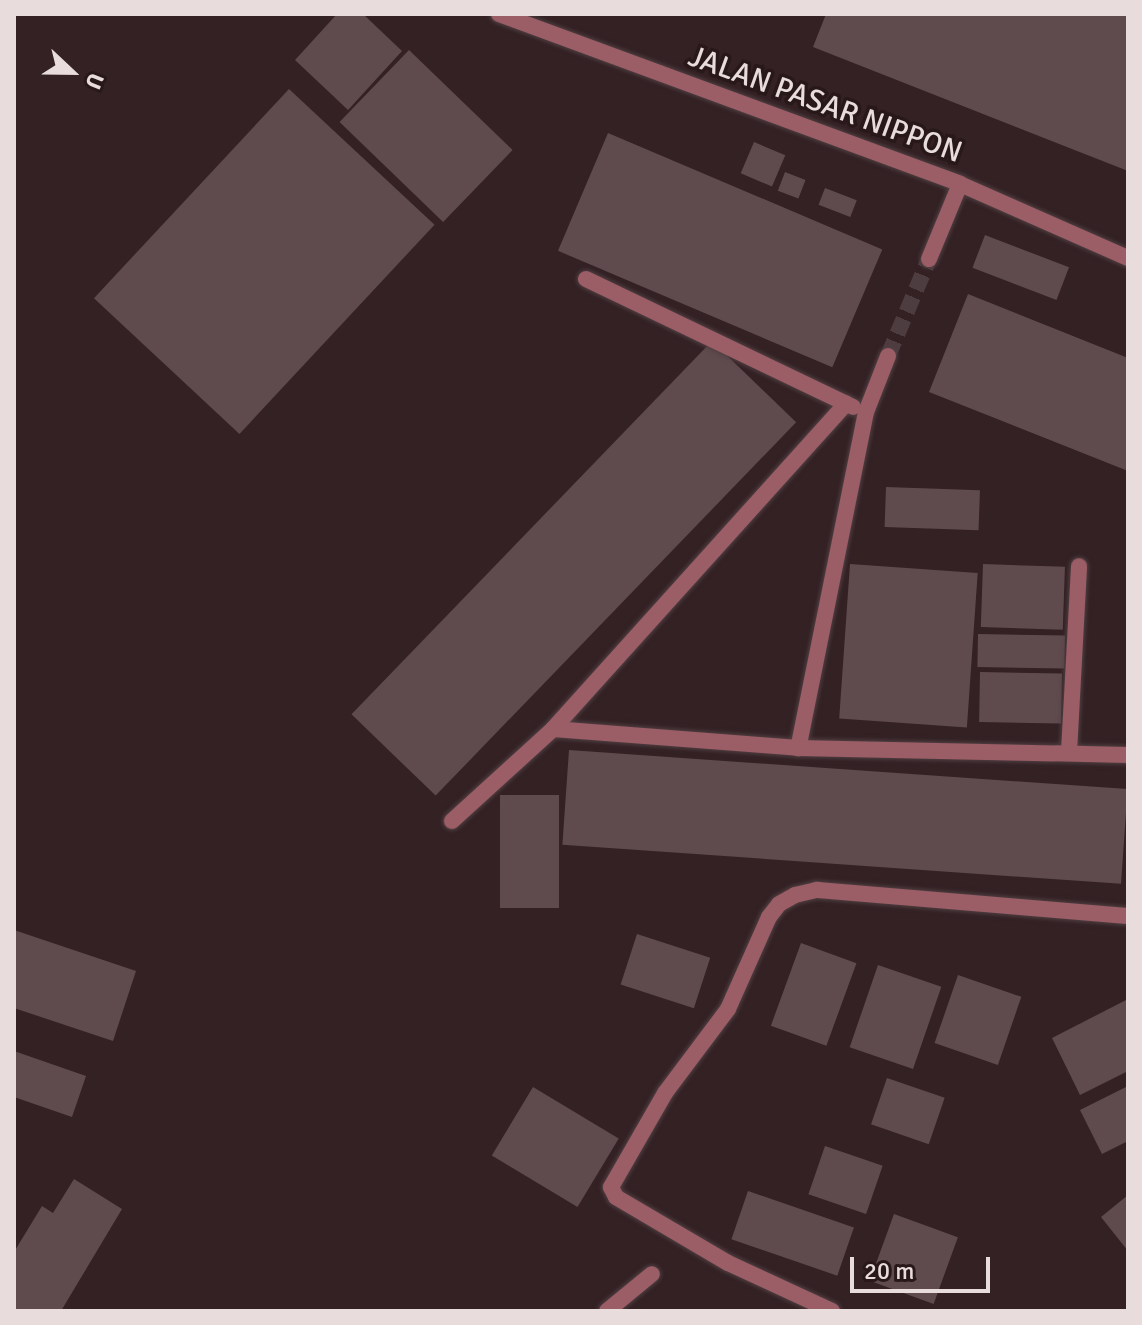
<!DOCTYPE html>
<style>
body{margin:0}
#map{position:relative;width:1142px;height:1325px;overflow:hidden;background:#332124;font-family:Signika,sans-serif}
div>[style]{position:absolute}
.building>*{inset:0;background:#5f4b4e;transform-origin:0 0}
.street-tunnel>*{height:16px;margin-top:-8px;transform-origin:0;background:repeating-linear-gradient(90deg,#4e3d40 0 16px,transparent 0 24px)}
.roads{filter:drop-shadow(0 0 2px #503f42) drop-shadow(0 0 2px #503f42)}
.street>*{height:16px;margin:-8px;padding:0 8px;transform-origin:8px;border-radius:8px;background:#9b5d66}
span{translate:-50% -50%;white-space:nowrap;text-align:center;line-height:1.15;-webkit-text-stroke:7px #29181a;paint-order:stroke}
.street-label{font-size:30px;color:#e8dcdd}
.frame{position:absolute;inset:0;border:16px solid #e8dcdd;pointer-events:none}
.north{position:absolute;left:32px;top:32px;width:80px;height:80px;-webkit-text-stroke:6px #29181a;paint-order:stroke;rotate:112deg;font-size:22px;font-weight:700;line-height:32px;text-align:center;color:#e8dcdd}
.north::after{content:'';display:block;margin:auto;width:28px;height:36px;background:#e8dcdd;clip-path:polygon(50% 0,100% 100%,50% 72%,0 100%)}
.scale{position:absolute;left:850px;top:1257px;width:140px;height:36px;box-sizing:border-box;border:4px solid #e8dcdd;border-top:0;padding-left:10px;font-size:24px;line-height:28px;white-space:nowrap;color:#e8dcdd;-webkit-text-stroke:6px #29181a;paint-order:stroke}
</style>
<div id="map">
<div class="building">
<i style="clip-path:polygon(337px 14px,363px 14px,402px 51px,348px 110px,295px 60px)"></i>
<i style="clip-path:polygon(826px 14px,1128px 14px,1128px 171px,813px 47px)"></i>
<i style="left:409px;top:50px;width:144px;height:100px;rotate:44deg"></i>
<i style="left:289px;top:89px;width:199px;height:286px;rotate:43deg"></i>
<i style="left:608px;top:133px;width:298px;height:128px;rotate:23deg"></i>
<i style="left:754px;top:142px;width:34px;height:34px;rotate:23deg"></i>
<i style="left:785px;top:172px;width:22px;height:20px;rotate:21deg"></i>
<i style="left:825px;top:188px;width:34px;height:18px;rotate:21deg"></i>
<i style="left:985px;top:235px;width:90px;height:35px;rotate:21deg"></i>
<i style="clip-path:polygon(968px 294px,1128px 358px,1128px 471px,929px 392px)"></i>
<i style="left:712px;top:341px;width:117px;height:519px;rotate:44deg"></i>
<i style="left:886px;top:487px;width:94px;height:40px;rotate:2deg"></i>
<i style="left:850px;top:564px;width:128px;height:155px;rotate:4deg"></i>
<i style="left:983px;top:564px;width:82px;height:63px;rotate:2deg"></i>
<i style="left:978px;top:634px;width:87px;height:33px;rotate:1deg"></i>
<i style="left:980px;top:672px;width:82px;height:50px;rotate:1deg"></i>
<i style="left:569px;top:750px;width:560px;height:95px;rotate:4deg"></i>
<i style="left:559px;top:795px;width:113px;height:59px;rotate:90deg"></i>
<i style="clip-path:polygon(14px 930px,136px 971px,113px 1041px,14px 1008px)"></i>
<i style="left:637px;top:934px;width:77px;height:53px;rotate:18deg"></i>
<i style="left:801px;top:943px;width:59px;height:88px;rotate:20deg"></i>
<i style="left:878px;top:965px;width:67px;height:87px;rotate:19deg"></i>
<i style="left:958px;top:975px;width:67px;height:72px;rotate:19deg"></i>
<i style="clip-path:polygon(1128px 999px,1128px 1071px,1080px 1095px,1052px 1038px)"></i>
<i style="clip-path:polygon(14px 1051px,86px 1076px,72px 1117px,14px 1097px)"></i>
<i style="left:887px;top:1078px;width:61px;height:49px;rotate:19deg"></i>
<i style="clip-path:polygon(1128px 1086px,1128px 1141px,1102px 1154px,1080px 1110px)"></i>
<i style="left:533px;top:1087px;width:100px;height:80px;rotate:31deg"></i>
<i style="left:825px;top:1146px;width:61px;height:51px;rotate:19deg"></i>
<i style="clip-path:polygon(74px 1179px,122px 1209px,61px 1311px,14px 1311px,14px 1252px,42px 1206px,53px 1213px)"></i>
<i style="left:748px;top:1191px;width:112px;height:51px;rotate:19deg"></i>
<i style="clip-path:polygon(1128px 1195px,1128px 1251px,1101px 1217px)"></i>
<i style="left:894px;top:1214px;width:68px;height:71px;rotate:20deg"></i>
</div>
<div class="street-tunnel">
<i style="left:888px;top:356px;width:105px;rotate:-67.1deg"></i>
</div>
<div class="roads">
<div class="street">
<i style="left:499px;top:14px;width:491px;rotate:20.2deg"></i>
<i style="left:960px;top:184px;width:184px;rotate:23.8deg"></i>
<i style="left:929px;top:259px;width:81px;rotate:-67.5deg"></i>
<i style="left:586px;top:279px;width:296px;rotate:25.6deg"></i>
<i style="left:888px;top:356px;width:60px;rotate:111.4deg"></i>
<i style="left:866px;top:412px;width:343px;rotate:101.4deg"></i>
<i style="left:798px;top:748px;width:330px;rotate:1.2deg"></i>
<i style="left:553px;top:729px;width:246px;rotate:4.4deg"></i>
<i style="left:1069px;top:752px;width:186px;rotate:-86.9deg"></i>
<i style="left:452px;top:821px;width:137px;rotate:-42.3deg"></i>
<i style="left:553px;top:729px;width:438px;rotate:-48deg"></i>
<i style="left:607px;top:1311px;width:58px;rotate:-39.4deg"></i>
<i style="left:832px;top:1311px;width:115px;rotate:-155.2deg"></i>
<i style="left:728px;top:1263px;width:130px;rotate:-149.5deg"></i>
<i style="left:616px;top:1197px;width:11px;rotate:-117deg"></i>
<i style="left:611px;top:1187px;width:108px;rotate:-60.1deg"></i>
<i style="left:665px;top:1093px;width:105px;rotate:-53.1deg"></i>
<i style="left:728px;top:1009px;width:101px;rotate:-66deg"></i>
<i style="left:769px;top:917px;width:16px;rotate:-52deg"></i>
<i style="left:779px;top:904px;width:18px;rotate:-29deg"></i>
<i style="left:795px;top:895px;width:23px;rotate:-13deg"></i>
<i style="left:817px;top:890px;width:312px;rotate:4.8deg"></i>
</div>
</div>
<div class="street-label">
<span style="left:825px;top:105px;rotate:20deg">JALAN PASAR NIPPON</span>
</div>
<div class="frame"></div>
<div class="north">U</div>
<div class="scale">20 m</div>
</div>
